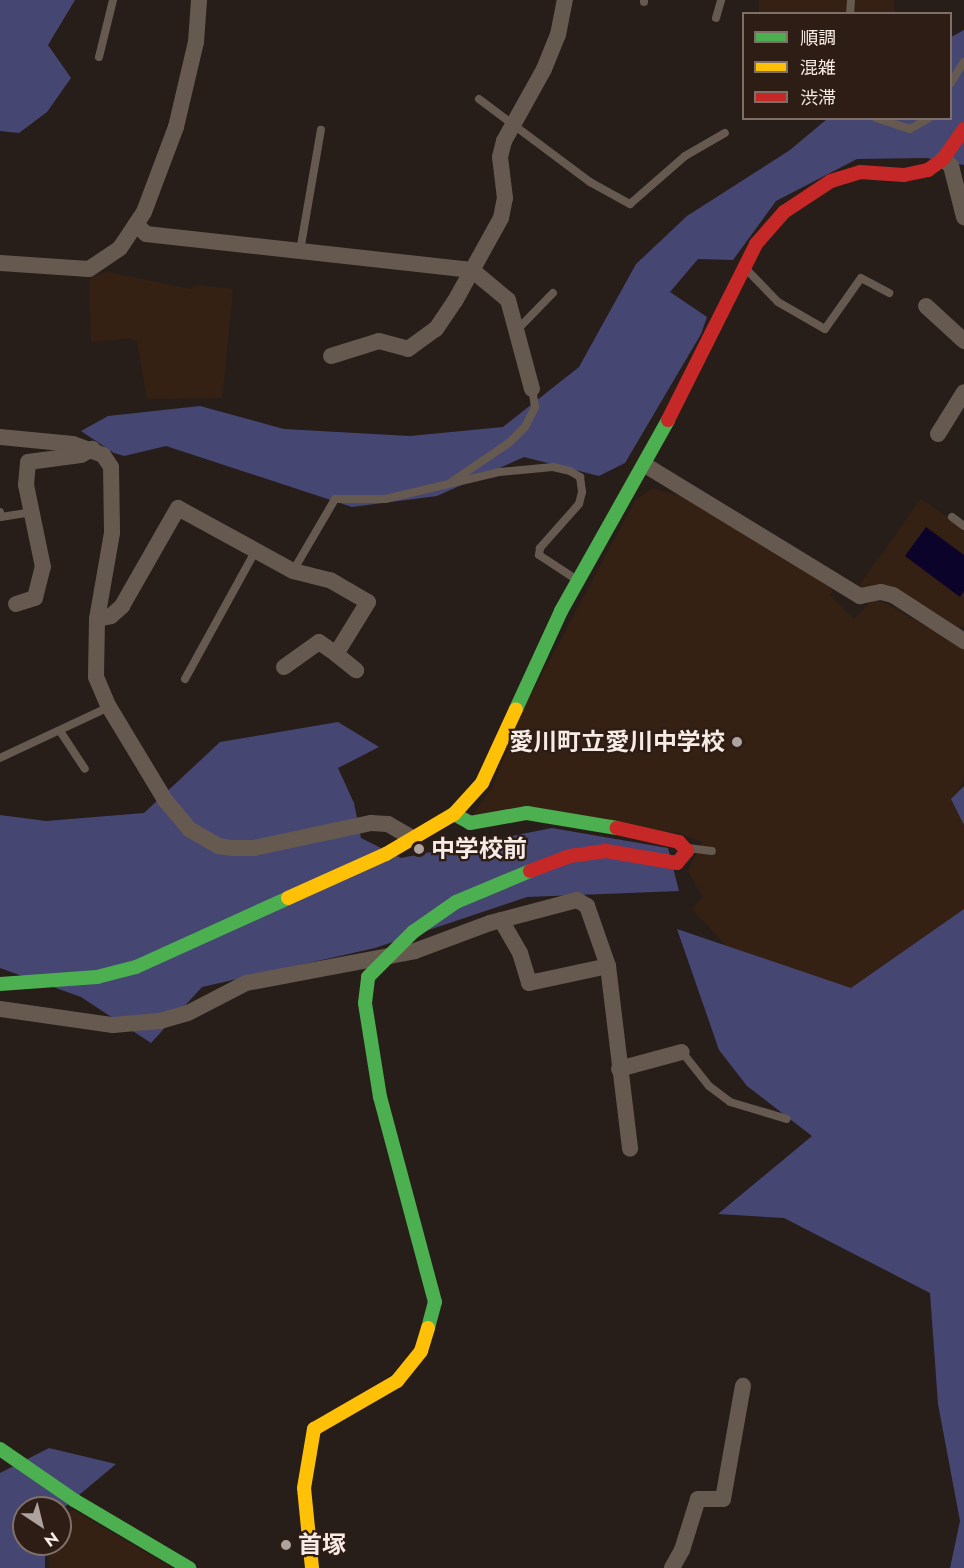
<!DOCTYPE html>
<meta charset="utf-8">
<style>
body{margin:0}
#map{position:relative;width:964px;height:1568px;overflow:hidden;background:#271e1a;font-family:Jost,"Noto Sans JP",sans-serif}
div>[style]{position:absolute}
.built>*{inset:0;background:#352114;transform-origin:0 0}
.forest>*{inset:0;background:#464673}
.water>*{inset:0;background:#0b0329}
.lane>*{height:8px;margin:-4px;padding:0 4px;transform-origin:4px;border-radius:4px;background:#665950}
.street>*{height:16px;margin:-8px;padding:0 8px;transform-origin:8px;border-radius:8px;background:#665950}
.fast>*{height:14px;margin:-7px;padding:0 7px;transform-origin:7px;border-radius:7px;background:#4caf50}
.slow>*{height:14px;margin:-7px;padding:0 7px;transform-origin:7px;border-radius:7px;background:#ffc107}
.jam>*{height:14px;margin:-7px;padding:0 7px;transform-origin:7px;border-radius:7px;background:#c62828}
.dots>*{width:16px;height:16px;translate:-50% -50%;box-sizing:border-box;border:3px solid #2d1d14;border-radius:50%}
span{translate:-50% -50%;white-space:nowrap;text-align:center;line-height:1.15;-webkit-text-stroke:4.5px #2d1d14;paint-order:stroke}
.poi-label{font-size:24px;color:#f7ebe5;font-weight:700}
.right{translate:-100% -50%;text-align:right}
.left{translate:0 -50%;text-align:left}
.legend{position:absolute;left:742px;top:12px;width:210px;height:108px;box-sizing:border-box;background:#2d1d14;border:2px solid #7e6f68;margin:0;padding:8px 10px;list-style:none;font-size:18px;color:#f7ebe5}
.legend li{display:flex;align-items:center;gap:12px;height:30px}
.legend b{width:30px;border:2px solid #7e6f68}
.north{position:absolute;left:12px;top:1496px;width:60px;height:60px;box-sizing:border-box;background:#2d1d14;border:2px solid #7e6f68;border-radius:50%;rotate:145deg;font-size:16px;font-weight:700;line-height:24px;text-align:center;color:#f7ebe5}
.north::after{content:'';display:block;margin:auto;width:21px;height:27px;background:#aea39e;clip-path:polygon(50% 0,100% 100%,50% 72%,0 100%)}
</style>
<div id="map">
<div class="built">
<i style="left:759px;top:0;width:135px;height:14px"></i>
<i style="clip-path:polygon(108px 272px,191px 289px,196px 285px,233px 289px,222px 398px,147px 399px,137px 341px,130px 338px,91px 342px,89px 281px,92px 276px)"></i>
<i style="clip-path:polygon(653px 488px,677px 496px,680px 493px,824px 581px,833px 591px,830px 595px,854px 619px,873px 600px,885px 603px,964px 648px,964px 776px,960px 789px,964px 796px,964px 921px,800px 1025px,692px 909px,703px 897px,688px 871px,702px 842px,679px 833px,473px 814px,492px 788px,524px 708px,635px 501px)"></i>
<i style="clip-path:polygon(921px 499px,964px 529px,964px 625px,959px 628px,858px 587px)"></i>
<i style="clip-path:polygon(72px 1509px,172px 1568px,49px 1568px,48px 1547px,60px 1544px,60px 1528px)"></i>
</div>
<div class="forest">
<i style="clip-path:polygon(0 0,75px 0,48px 45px,71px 78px,47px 112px,19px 133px,0 131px)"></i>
<i style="clip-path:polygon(964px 30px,964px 165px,926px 158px,857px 159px,776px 201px,733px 260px,698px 259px,670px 292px,707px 317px,701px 334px,625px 463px,599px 476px,524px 457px,437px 496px,352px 507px,166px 446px,124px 456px,114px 453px,81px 431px,108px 416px,200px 406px,284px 429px,410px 436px,503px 427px,579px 367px,636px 264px,687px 216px,790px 150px,827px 119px,950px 118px,951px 37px)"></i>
<i style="clip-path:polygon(338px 722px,379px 747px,338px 768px,354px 803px,361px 838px,401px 858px,552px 828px,668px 848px,679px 891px,527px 897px,375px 948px,202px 987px,151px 1043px,81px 997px,0 968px,0 815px,46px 821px,144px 813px,220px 742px)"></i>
<i style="clip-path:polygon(964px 786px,964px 825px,951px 799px)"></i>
<i style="clip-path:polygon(964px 909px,964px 1568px,950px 1568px,960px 1521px,938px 1404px,930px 1293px,784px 1218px,718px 1214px,812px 1136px,747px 1086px,719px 1050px,677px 929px,851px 988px)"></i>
<i style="clip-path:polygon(49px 1448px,116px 1464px,60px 1511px,24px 1508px,24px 1544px,45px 1544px,45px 1568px,0 1568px,0 1473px)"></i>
</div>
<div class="water">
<i style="clip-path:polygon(926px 527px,964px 555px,964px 591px,960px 597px,905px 556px)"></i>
</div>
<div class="lane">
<i style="left:644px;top:2px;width:2px;rotate:-90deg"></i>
<i style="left:850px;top:14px;width:14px;rotate:-86deg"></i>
<i style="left:716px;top:18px;width:19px;rotate:-74deg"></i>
<i style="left:99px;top:57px;width:59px;rotate:-76.2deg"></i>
<i style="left:950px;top:84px;width:26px;rotate:-58deg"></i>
<i style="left:479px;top:99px;width:139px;rotate:36.8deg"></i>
<i style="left:590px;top:182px;width:46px;rotate:28.8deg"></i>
<i style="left:630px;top:204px;width:73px;rotate:-41.1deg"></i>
<i style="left:685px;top:156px;width:46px;rotate:-29.9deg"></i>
<i style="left:876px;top:118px;width:36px;rotate:18deg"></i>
<i style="left:910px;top:129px;width:22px;rotate:-30deg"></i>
<i style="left:300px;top:251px;width:123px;rotate:-80.2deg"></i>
<i style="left:745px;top:268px;width:47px;rotate:45.9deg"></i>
<i style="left:778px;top:302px;width:54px;rotate:29.9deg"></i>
<i style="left:825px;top:329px;width:62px;rotate:-54.8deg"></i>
<i style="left:861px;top:278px;width:32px;rotate:28deg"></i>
<i style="left:516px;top:331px;width:53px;rotate:-45.8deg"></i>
<i style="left:450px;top:483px;width:73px;rotate:-34.3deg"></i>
<i style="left:510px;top:442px;width:21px;rotate:-45deg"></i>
<i style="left:525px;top:427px;width:22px;rotate:-63deg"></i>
<i style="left:535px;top:407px;width:18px;rotate:-99deg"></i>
<i style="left:0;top:512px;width:5px;rotate:79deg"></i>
<i style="left:1px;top:517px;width:31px;rotate:-9deg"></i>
<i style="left:952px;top:517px;width:15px;rotate:37deg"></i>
<i style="left:293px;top:571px;width:83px;rotate:-59.7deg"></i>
<i style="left:335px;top:499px;width:50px"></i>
<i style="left:385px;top:499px;width:117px;rotate:-13.3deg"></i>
<i style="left:499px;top:472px;width:54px;rotate:-5.3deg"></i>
<i style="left:553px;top:467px;width:17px;rotate:13deg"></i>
<i style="left:570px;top:471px;width:12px;rotate:31deg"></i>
<i style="left:580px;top:477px;width:15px;rotate:82deg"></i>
<i style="left:582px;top:492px;width:12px;rotate:104deg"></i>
<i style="left:579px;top:504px;width:59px;rotate:131.6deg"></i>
<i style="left:540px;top:548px;width:7px;rotate:98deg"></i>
<i style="left:539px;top:555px;width:45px;rotate:33.3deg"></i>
<i style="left:185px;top:679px;width:147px;rotate:-61.2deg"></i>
<i style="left:60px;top:731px;width:45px;rotate:56.7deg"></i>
<i style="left:0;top:758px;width:120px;rotate:-25.1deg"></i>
<i style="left:688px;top:848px;width:24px;rotate:7deg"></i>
<i style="left:682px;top:1052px;width:43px;rotate:51.5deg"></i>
<i style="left:709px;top:1086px;width:26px;rotate:37deg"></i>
<i style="left:730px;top:1102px;width:59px;rotate:16.6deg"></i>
</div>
<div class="street">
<i style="left:943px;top:159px;width:11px;rotate:41deg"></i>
<i style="left:951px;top:166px;width:53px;rotate:75.7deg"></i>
<i style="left:136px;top:224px;width:14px;rotate:45deg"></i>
<i style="left:146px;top:234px;width:328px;rotate:6.3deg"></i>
<i style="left:472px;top:270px;width:47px;rotate:39.8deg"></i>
<i style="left:508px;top:300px;width:92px;rotate:74.9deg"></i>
<i style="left:0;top:263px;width:89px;rotate:3.9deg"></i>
<i style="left:89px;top:269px;width:37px;rotate:-34deg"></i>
<i style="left:120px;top:248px;width:43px;rotate:-56.3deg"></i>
<i style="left:144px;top:212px;width:91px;rotate:-69.4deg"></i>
<i style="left:176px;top:127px;width:87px;rotate:-76.8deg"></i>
<i style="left:196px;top:42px;width:42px;rotate:-85.9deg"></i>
<i style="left:926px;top:306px;width:52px;rotate:42.6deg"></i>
<i style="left:331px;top:356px;width:50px;rotate:-17.4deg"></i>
<i style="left:379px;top:341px;width:30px;rotate:15deg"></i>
<i style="left:408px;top:349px;width:34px;rotate:-36deg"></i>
<i style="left:436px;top:329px;width:34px;rotate:-56deg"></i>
<i style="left:455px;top:301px;width:95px;rotate:-61deg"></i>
<i style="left:501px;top:218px;width:20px;rotate:-79deg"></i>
<i style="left:505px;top:198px;width:41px;rotate:-97deg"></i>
<i style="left:500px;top:157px;width:16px;rotate:-76deg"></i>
<i style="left:504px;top:141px;width:82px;rotate:-60.9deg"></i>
<i style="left:544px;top:69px;width:37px;rotate:-68deg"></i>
<i style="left:558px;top:35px;width:36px;rotate:-79deg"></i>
<i style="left:938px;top:434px;width:49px;rotate:-58.2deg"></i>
<i style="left:0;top:437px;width:73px;rotate:5.5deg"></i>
<i style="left:73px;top:444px;width:32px;rotate:20deg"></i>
<i style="left:103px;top:455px;width:14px;rotate:56deg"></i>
<i style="left:111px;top:467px;width:66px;rotate:89.1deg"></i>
<i style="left:112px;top:533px;width:87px;rotate:99.9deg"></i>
<i style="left:97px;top:619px;width:58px;rotate:91deg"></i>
<i style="left:96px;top:677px;width:33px;rotate:67deg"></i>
<i style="left:109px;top:707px;width:109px;rotate:58.9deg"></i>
<i style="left:165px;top:800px;width:38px;rotate:50deg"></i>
<i style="left:189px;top:829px;width:34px;rotate:30deg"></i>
<i style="left:218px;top:846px;width:15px;rotate:8deg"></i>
<i style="left:233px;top:848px;width:21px"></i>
<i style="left:254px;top:848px;width:120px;rotate:-12.1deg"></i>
<i style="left:371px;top:823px;width:17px;rotate:3deg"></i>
<i style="left:388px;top:824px;width:30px;rotate:30deg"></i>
<i style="left:645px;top:465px;width:252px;rotate:31.4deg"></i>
<i style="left:860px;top:596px;width:21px;rotate:-11deg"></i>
<i style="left:881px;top:592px;width:12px;rotate:14deg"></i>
<i style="left:893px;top:595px;width:85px;rotate:32.9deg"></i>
<i style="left:16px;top:604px;width:20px;rotate:-18deg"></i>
<i style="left:35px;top:598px;width:32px;rotate:-76deg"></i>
<i style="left:43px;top:567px;width:84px;rotate:-101.7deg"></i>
<i style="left:26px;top:485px;width:23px;rotate:-85deg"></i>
<i style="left:28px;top:462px;width:53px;rotate:-7.5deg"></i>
<i style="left:81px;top:455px;width:13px;rotate:-29deg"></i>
<i style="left:97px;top:619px;width:14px;rotate:-12deg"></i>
<i style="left:111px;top:616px;width:15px;rotate:-42deg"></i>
<i style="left:122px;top:606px;width:113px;rotate:-60.3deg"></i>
<i style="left:178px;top:508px;width:131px;rotate:28.7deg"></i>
<i style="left:293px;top:571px;width:38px;rotate:14deg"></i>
<i style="left:330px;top:580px;width:44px;rotate:30.1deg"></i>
<i style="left:368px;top:602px;width:61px;rotate:121.6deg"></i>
<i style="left:336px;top:654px;width:26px;rotate:39deg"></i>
<i style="left:284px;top:667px;width:43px;rotate:-35.5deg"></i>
<i style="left:319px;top:642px;width:21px;rotate:35deg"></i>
<i style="left:501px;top:920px;width:38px;rotate:60deg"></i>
<i style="left:520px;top:953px;width:31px;rotate:73deg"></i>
<i style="left:529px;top:983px;width:81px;rotate:-12.1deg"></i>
<i style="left:0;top:1009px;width:114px;rotate:8.1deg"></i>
<i style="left:113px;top:1025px;width:47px;rotate:-4.9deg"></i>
<i style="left:160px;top:1021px;width:29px;rotate:-16deg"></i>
<i style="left:188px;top:1013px;width:65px;rotate:-27.3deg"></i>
<i style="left:246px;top:983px;width:172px;rotate:-10.7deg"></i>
<i style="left:415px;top:951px;width:80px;rotate:-20.5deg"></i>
<i style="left:490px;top:923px;width:90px;rotate:-14.8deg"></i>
<i style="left:577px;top:900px;width:12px;rotate:31deg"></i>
<i style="left:587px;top:906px;width:64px;rotate:70.7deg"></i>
<i style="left:608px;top:966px;width:184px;rotate:83.1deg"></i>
<i style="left:619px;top:1069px;width:65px;rotate:-15.1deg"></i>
<i style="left:672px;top:1568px;width:21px;rotate:-61deg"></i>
<i style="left:682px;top:1550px;width:53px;rotate:-72.6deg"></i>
<i style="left:698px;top:1499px;width:25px"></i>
<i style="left:723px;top:1499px;width:115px;rotate:-80deg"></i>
</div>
<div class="fast">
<i style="left:516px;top:709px;width:108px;rotate:-65.3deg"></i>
<i style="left:561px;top:611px;width:219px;rotate:-60.7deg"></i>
<i style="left:454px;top:814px;width:18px;rotate:29deg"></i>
<i style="left:470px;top:823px;width:58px;rotate:-10deg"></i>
<i style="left:527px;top:813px;width:91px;rotate:9.5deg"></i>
<i style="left:0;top:984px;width:97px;rotate:-4.1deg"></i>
<i style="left:97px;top:977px;width:40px;rotate:-14.4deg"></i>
<i style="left:136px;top:967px;width:167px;rotate:-24.4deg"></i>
<i style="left:428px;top:1328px;width:27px;rotate:-75deg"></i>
<i style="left:435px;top:1302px;width:212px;rotate:-105deg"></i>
<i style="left:380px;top:1097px;width:95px;rotate:-99.1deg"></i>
<i style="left:365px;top:1003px;width:26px;rotate:-83deg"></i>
<i style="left:368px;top:977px;width:64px;rotate:-45deg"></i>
<i style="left:413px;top:932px;width:52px;rotate:-34.9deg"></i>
<i style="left:456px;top:902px;width:80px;rotate:-22.7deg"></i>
<i style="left:0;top:1449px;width:90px;rotate:34.6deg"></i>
<i style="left:74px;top:1500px;width:134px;rotate:30.6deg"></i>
</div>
<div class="slow">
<i style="left:288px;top:898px;width:107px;rotate:-24.2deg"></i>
<i style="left:386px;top:854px;width:79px;rotate:-30.5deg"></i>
<i style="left:454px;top:814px;width:42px;rotate:-47.9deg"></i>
<i style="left:482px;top:783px;width:81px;rotate:-65.3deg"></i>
<i style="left:312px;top:1568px;width:80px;rotate:-95.7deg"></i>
<i style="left:304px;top:1488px;width:60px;rotate:-80.4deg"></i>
<i style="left:314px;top:1429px;width:96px;rotate:-30deg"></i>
<i style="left:397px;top:1381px;width:38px;rotate:-51deg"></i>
<i style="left:421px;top:1351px;width:24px;rotate:-73deg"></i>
</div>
<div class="jam">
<i style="left:668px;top:420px;width:197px;rotate:-63.4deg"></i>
<i style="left:756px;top:244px;width:43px;rotate:-48.8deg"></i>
<i style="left:784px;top:212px;width:56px;rotate:-33.4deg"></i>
<i style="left:831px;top:181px;width:30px;rotate:-17deg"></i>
<i style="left:860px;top:172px;width:44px;rotate:3.9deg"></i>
<i style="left:904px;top:175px;width:25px;rotate:-12deg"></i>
<i style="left:928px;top:170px;width:19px;rotate:-36deg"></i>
<i style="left:943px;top:159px;width:37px;rotate:-55deg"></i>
<i style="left:530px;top:871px;width:43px;rotate:-20.6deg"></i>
<i style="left:570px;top:856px;width:36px;rotate:-8deg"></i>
<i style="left:606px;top:851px;width:72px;rotate:9.6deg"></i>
<i style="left:677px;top:863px;width:16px;rotate:-50deg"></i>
<i style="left:687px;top:851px;width:12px;rotate:-132deg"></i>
<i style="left:679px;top:842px;width:64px;rotate:-167.3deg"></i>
</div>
<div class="dots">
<i style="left:737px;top:742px;background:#aea39e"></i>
<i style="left:419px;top:849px;background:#aea39e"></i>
<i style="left:286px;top:1545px;background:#aea39e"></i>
</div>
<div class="poi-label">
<span class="right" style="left:725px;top:742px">愛川町立愛川中学校</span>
<span class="left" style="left:431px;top:849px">中学校前</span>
<span class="left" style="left:298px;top:1545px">首塚</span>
</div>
<ul class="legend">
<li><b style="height:8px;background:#4caf50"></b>順調</li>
<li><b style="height:8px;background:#ffc107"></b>混雑</li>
<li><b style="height:8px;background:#c62828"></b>渋滞</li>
</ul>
<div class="north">N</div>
</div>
